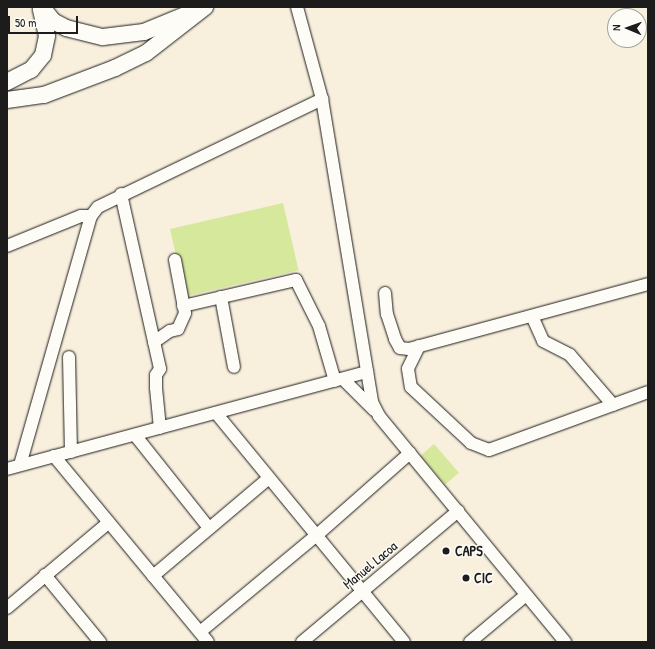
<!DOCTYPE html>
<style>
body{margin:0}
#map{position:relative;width:655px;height:649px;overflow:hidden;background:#f8efdd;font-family:"Patrick Hand",sans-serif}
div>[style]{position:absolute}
.green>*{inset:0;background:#d6e89b;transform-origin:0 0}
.roads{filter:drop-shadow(0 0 1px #1c1c1c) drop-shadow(0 0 1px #1c1c1c)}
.minor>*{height:12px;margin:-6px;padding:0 6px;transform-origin:6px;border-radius:6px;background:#fdfcf7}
.major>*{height:16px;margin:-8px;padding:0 8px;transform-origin:8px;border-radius:8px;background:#fdfcf7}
.dots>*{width:11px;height:11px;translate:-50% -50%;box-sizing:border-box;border:2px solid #fdfcf7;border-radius:50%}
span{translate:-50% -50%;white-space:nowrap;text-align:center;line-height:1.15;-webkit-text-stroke:3px #fdfcf7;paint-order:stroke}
.poi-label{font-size:14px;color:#1c1c1c;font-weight:700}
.left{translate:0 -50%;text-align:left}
.street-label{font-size:14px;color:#1c1c1c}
.frame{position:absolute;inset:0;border:8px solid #1c1c1c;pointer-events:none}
.north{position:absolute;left:607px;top:8px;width:40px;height:40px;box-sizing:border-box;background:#fdfcf7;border:1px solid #a3a29f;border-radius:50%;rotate:272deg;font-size:11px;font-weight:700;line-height:16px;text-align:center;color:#1c1c1c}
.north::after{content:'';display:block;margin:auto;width:14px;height:18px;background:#1c1c1c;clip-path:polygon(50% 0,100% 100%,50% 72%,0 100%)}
.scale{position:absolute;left:8px;top:16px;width:70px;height:18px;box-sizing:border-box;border:2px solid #1c1c1c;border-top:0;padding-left:5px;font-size:12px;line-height:14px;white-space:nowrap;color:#1c1c1c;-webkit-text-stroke:3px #fdfcf7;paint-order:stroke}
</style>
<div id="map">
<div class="green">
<i style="left:283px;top:203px;width:69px;height:116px;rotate:77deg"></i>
<i style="left:434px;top:444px;width:38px;height:18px;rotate:49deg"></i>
</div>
<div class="roads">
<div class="minor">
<i style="left:297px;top:7px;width:95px;rotate:74.8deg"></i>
<i style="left:322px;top:99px;width:307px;rotate:80.6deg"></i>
<i style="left:372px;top:402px;width:16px;rotate:63deg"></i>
<i style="left:379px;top:416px;width:293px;rotate:50.5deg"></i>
<i style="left:121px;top:194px;width:179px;rotate:77.4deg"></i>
<i style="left:160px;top:369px;width:7px;rotate:124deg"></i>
<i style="left:156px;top:375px;width:13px;rotate:90deg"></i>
<i style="left:156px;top:388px;width:40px;rotate:84.3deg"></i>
<i style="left:7px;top:246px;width:80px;rotate:-22.1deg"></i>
<i style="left:81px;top:216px;width:10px"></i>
<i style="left:385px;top:293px;width:21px;rotate:85deg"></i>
<i style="left:387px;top:314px;width:26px;rotate:72deg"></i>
<i style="left:395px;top:339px;width:10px;rotate:61deg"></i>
<i style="left:400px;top:348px;width:9px;rotate:6deg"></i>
<i style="left:409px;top:349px;width:248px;rotate:-15.2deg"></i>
<i style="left:221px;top:297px;width:71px;rotate:79.5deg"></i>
<i style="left:183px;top:306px;width:116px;rotate:-13deg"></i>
<i style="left:296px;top:280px;width:51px;rotate:63.4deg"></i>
<i style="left:319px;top:326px;width:57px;rotate:73.8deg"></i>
<i style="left:532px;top:316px;width:27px;rotate:66deg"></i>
<i style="left:543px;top:341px;width:30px;rotate:27deg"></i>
<i style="left:570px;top:355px;width:66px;rotate:49.3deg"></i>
<i style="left:154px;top:342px;width:19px;rotate:-35deg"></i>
<i style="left:170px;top:331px;width:8px;rotate:-14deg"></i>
<i style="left:178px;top:329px;width:17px;rotate:-66deg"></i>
<i style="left:185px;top:313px;width:54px;rotate:-100.7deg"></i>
<i style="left:419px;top:346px;width:25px;rotate:116deg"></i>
<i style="left:408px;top:369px;width:18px;rotate:81deg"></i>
<i style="left:411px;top:387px;width:82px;rotate:43deg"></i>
<i style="left:471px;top:443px;width:19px;rotate:21deg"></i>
<i style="left:489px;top:450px;width:169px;rotate:-20deg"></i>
<i style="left:69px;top:357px;width:95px;rotate:88.8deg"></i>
<i style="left:343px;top:379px;width:44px;rotate:45deg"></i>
<i style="left:216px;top:413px;width:296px;rotate:50.6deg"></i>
<i style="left:135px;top:435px;width:119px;rotate:51.5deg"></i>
<i style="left:54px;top:456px;width:241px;rotate:50.4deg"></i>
<i style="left:20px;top:465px;width:259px;rotate:-74.1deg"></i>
<i style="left:91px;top:216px;width:11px;rotate:-52deg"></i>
<i style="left:98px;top:207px;width:249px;rotate:-25.7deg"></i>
<i style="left:7px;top:469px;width:373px;rotate:-15.1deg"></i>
<i style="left:45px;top:575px;width:87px;rotate:50.6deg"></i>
<i style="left:153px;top:576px;width:152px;rotate:-40.2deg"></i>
<i style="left:7px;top:608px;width:133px;rotate:-40.1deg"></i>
<i style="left:200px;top:632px;width:152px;rotate:-39.7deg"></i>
<i style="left:317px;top:535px;width:124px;rotate:-41.4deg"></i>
<i style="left:302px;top:642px;width:204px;rotate:-40deg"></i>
<i style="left:470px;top:642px;width:73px;rotate:-40deg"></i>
</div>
<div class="major">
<i style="left:42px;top:7px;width:18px;rotate:52deg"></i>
<i style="left:53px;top:21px;width:15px;rotate:28deg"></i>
<i style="left:66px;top:28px;width:38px;rotate:14deg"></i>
<i style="left:103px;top:37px;width:41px;rotate:-7deg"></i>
<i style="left:144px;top:32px;width:50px;rotate:-22.4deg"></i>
<i style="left:7px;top:82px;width:27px;rotate:-27deg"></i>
<i style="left:31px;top:70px;width:19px;rotate:-51deg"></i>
<i style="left:43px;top:55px;width:19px;rotate:-78deg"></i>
<i style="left:47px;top:36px;width:28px;rotate:-103deg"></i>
<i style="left:7px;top:100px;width:37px;rotate:-8deg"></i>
<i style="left:44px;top:95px;width:76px;rotate:-20.8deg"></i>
<i style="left:115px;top:68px;width:34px;rotate:-26deg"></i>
<i style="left:146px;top:53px;width:75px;rotate:-37.9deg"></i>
</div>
</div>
<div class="dots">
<i style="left:446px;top:551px;background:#1c1c1c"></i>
<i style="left:466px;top:578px;background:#1c1c1c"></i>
</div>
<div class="poi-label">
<span class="left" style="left:455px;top:551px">CAPS</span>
<span class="left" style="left:474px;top:578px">CIC</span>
</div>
<div class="street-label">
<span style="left:370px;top:565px;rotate:-40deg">Manuel Lacoa</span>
</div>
<div class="frame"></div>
<div class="north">N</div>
<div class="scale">50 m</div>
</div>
